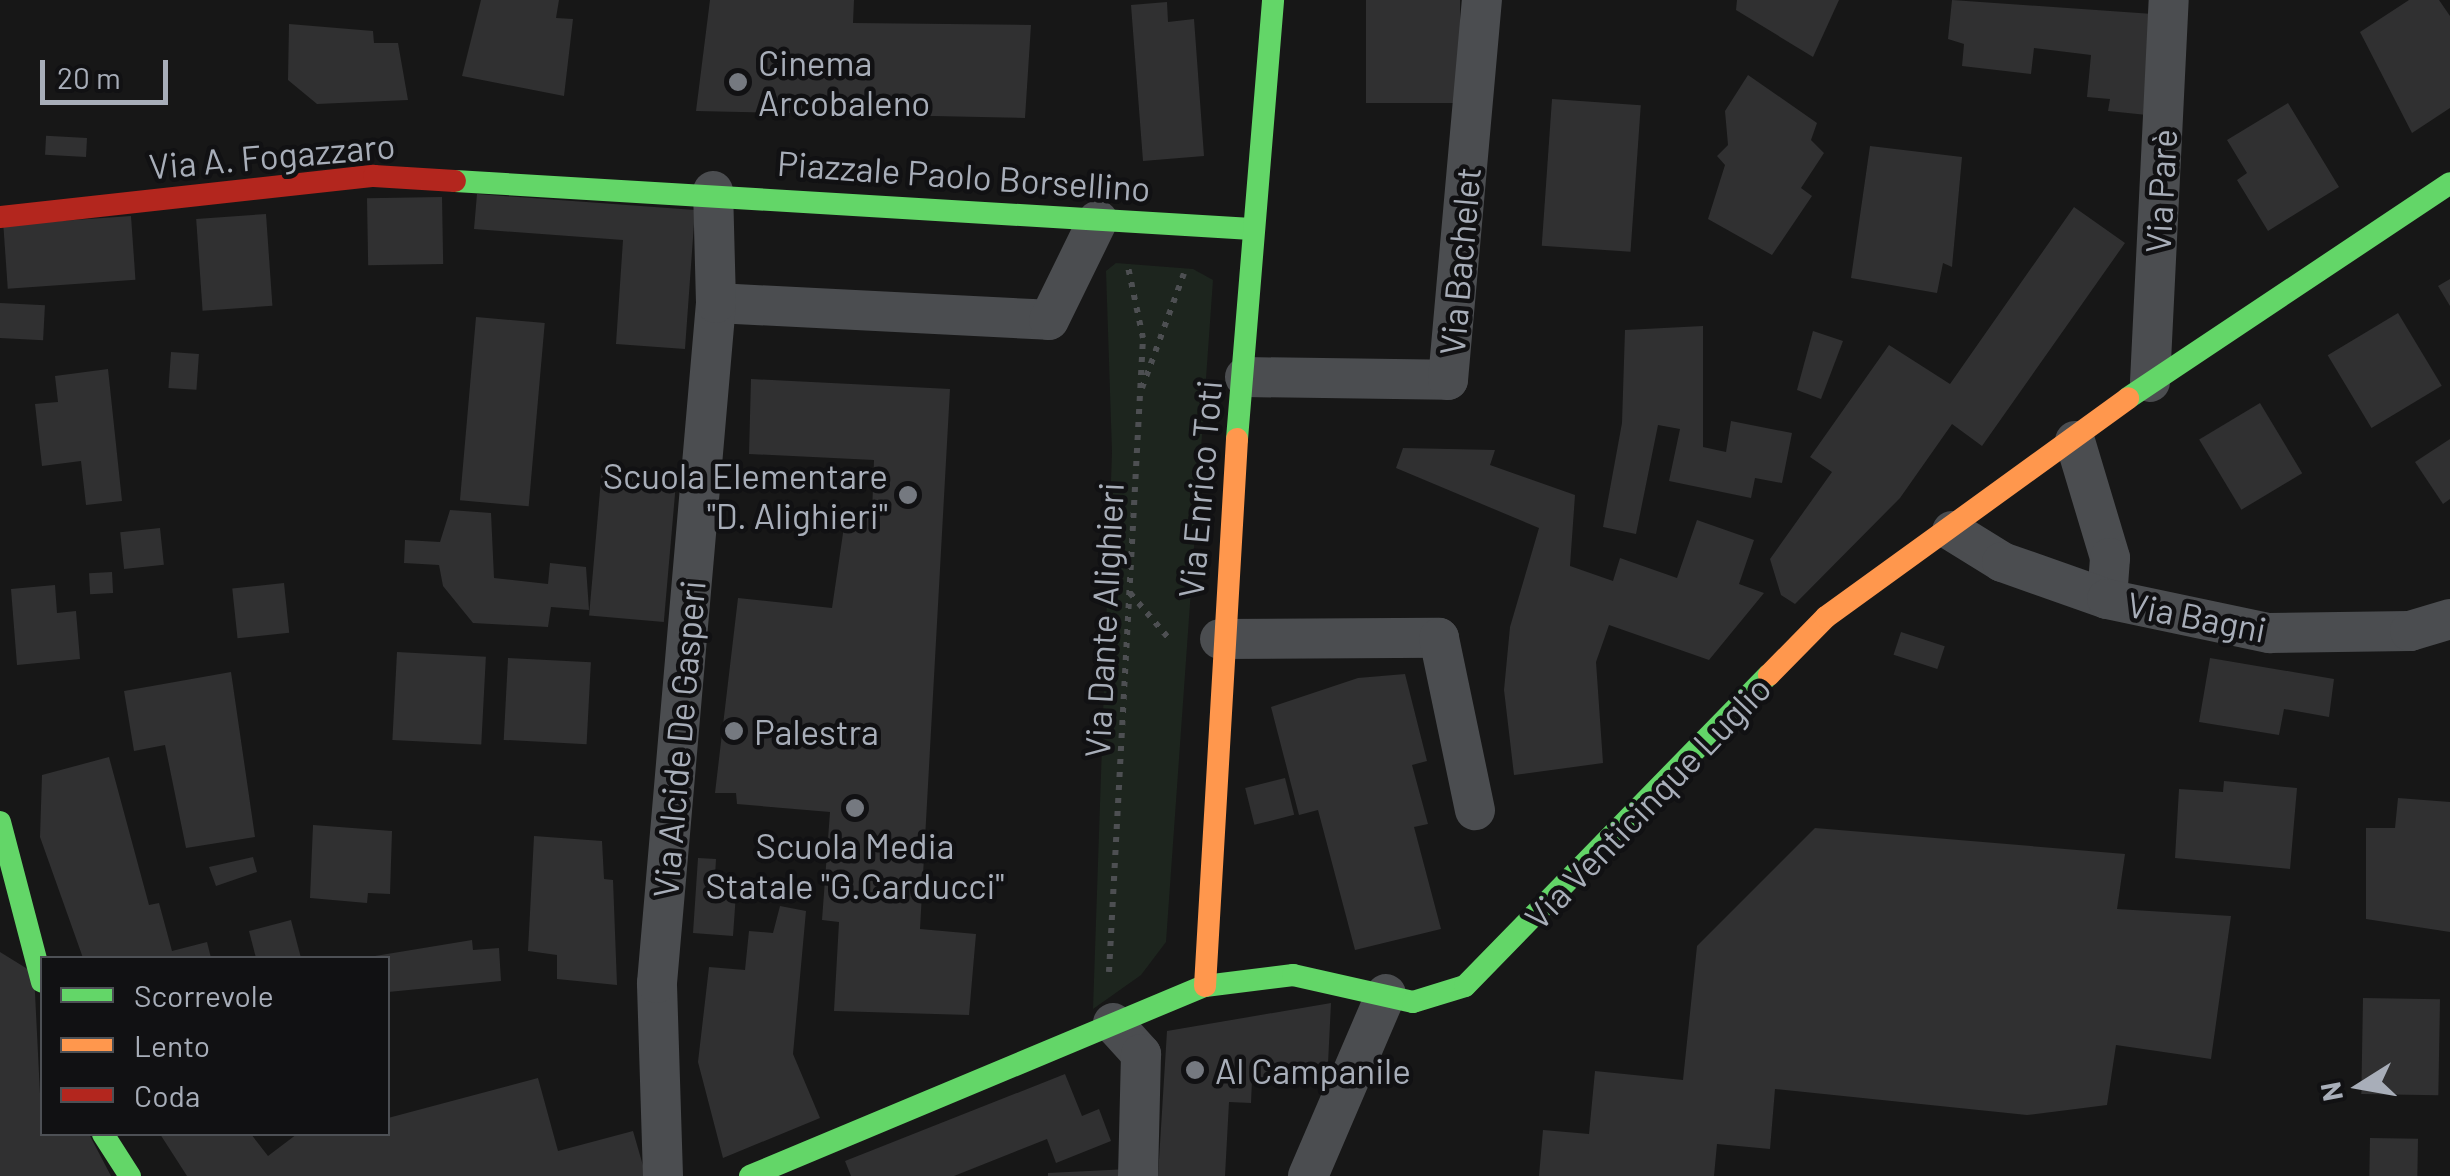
<!DOCTYPE html>
<meta charset="utf-8">
<style>
body{margin:0}
#map{position:relative;width:2450px;height:1176px;overflow:hidden;background:#171717;font-family:Barlow,sans-serif}
div>[style]{position:absolute}
.green>*{inset:0;background:#1d251e}
.building>*{inset:0;background:#303031;transform-origin:0 0}
.path>*{height:6px;margin-top:-3px;transform-origin:0;background:repeating-linear-gradient(90deg,#4d4f52 0 5px,transparent 0 13px)}
.street>*{height:40px;margin:-20px;padding:0 20px;transform-origin:20px;border-radius:20px;background:#4b4d50}
.fast>*{height:22px;margin:-11px;padding:0 11px;transform-origin:11px;border-radius:11px;background:#63d668}
.slow>*{height:22px;margin:-11px;padding:0 11px;transform-origin:11px;border-radius:11px;background:#ff974d}
.jam>*{height:22px;margin:-11px;padding:0 11px;transform-origin:11px;border-radius:11px;background:#b3261e}
.dots>*{width:28px;height:28px;translate:-50% -50%;box-sizing:border-box;border:5px solid #111113;border-radius:50%}
span{translate:-50% -50%;white-space:nowrap;text-align:center;line-height:1.15;-webkit-text-stroke:9px #111113;paint-order:stroke}
.poi-label{font-size:35px;color:#a8aeb9}
.left{translate:0 -50%;text-align:left}
.right{translate:-100% -50%;text-align:right}
.street-label{font-size:35px;color:#a8aeb9}
.legend{position:absolute;left:40px;top:956px;width:350px;height:180px;box-sizing:border-box;background:#111113;border:2px solid #4d5055;margin:0;padding:12px 18px;list-style:none;font-size:30px;color:#a8aeb9}
.legend li{display:flex;align-items:center;gap:20px;height:50px}
.legend b{width:50px;border:2px solid #4d5055}
.north{position:absolute;left:2310px;top:1036px;width:100px;height:100px;-webkit-text-stroke:8px #111113;paint-order:stroke;rotate:259deg;font-size:28px;font-weight:700;line-height:40px;text-align:center;color:#a8aeb9}
.north::after{content:'';display:block;margin:auto;width:35px;height:45px;background:#a8aeb9;clip-path:polygon(50% 0,100% 100%,50% 72%,0 100%)}
.scale{position:absolute;left:40px;top:60px;width:128px;height:45px;box-sizing:border-box;border:5px solid #a8aeb9;border-top:0;padding-left:12px;font-size:30px;line-height:35px;white-space:nowrap;color:#a8aeb9;-webkit-text-stroke:8px #111113;paint-order:stroke}
</style>
<div id="map">
<div class="green">
<i style="clip-path:polygon(1116px 263px,1193px 269px,1213px 280px,1166px 942px,1141px 975px,1093px 1009px,1112px 452px,1106px 271px)"></i>
</div>
<div class="building">
<i style="clip-path:polygon(481px 0,559px 0,556px 18px,573px 19px,564px 96px,462px 76px)"></i>
<i style="clip-path:polygon(710px 0,854px 0,853px 23px,1031px 25px,1025px 118px,696px 111px)"></i>
<i style="left:1366px;top:0;width:94px;height:103px"></i>
<i style="clip-path:polygon(1737px 0,1839px 0,1813px 57px,1736px 10px)"></i>
<i style="clip-path:polygon(1952px 0,2153px 14px,2157px 116px,2108px 111px,2110px 99px,2087px 97px,2091px 55px,2034px 48px,2031px 74px,1962px 66px,1964px 44px,1948px 39px)"></i>
<i style="clip-path:polygon(2409px 0,2439px 0,2450px 16px,2450px 108px,2412px 133px,2360px 32px)"></i>
<i style="clip-path:polygon(1167px 2px,1168px 22px,1194px 19px,1204px 156px,1143px 161px,1131px 5px)"></i>
<i style="clip-path:polygon(289px 24px,373px 31px,374px 43px,398px 43px,408px 100px,317px 104px,288px 80px)"></i>
<i style="clip-path:polygon(1748px 75px,1817px 123px,1811px 140px,1824px 153px,1801px 188px,1812px 196px,1772px 255px,1708px 219px,1725px 165px,1717px 156px,1728px 145px,1725px 111px)"></i>
<i style="left:1552px;top:99px;width:89px;height:147px;rotate:4deg"></i>
<i style="clip-path:polygon(2288px 103px,2339px 187px,2268px 231px,2237px 180px,2247px 173px,2227px 140px)"></i>
<i style="left:87px;top:138px;width:19px;height:41px;rotate:93deg"></i>
<i style="clip-path:polygon(1870px 146px,1962px 157px,1952px 267px,1943px 263px,1937px 293px,1851px 278px)"></i>
<i style="clip-path:polygon(477px 194px,695px 210px,685px 349px,616px 344px,623px 240px,474px 229px)"></i>
<i style="left:442px;top:197px;width:67px;height:75px;rotate:89deg"></i>
<i style="clip-path:polygon(2074px 207px,2125px 243px,1982px 446px,1952px 424px,1900px 498px,1795px 604px,1781px 595px,1770px 559px,1832px 472px,1810px 457px,1889px 345px,1950px 384px)"></i>
<i style="left:266px;top:214px;width:92px;height:70px;rotate:86deg"></i>
<i style="left:131px;top:216px;width:64px;height:128px;rotate:86deg"></i>
<i style="clip-path:polygon(2450px 279px,2450px 306px,2438px 286px)"></i>
<i style="left:0;top:303px;width:45px;height:35px;rotate:3deg"></i>
<i style="left:2398px;top:313px;width:85px;height:82px;rotate:59deg"></i>
<i style="left:476px;top:317px;width:69px;height:184px;rotate:5deg"></i>
<i style="clip-path:polygon(1703px 326px,1703px 447px,1726px 452px,1731px 421px,1792px 433px,1782px 483px,1755px 478px,1751px 498px,1669px 481px,1680px 429px,1658px 425px,1636px 534px,1603px 527px,1622px 423px,1625px 330px)"></i>
<i style="clip-path:polygon(1813px 331px,1843px 341px,1821px 399px,1797px 390px)"></i>
<i style="left:171px;top:352px;width:28px;height:36px;rotate:4deg"></i>
<i style="clip-path:polygon(108px 369px,122px 501px,86px 505px,81px 461px,42px 466px,35px 404px,58px 402px,55px 376px)"></i>
<i style="clip-path:polygon(751px 379px,950px 389px,920px 929px,976px 934px,969px 1015px,834px 1011px,839px 922px,822px 920px,830px 812px,737px 804px,736px 793px,715px 793px,738px 598px,832px 608px,846px 513px,872px 514px,874px 460px,749px 454px)"></i>
<i style="left:2260px;top:403px;width:82px;height:71px;rotate:59deg"></i>
<i style="clip-path:polygon(2450px 439px,2450px 499px,2443px 504px,2415px 462px)"></i>
<i style="clip-path:polygon(1403px 448px,1495px 450px,1490px 465px,1575px 495px,1570px 566px,1613px 581px,1620px 558px,1677px 578px,1697px 520px,1754px 540px,1739px 584px,1764px 593px,1709px 660px,1609px 625px,1596px 662px,1603px 763px,1514px 775px,1504px 690px,1510px 627px,1539px 528px,1396px 468px)"></i>
<i style="left:602px;top:468px;width:75px;height:148px;rotate:5deg"></i>
<i style="clip-path:polygon(450px 510px,491px 513px,494px 578px,548px 584px,550px 563px,586px 567px,589px 610px,551px 607px,548px 627px,473px 623px,443px 586px,439px 565px,404px 563px,405px 540px,440px 542px)"></i>
<i style="left:160px;top:528px;width:37px;height:40px;rotate:84deg"></i>
<i style="left:112px;top:572px;width:21px;height:23px;rotate:87deg"></i>
<i style="left:284px;top:583px;width:50px;height:52px;rotate:84deg"></i>
<i style="clip-path:polygon(55px 585px,57px 613px,76px 611px,80px 659px,17px 665px,11px 589px)"></i>
<i style="left:1901px;top:632px;width:46px;height:24px;rotate:18deg"></i>
<i style="left:397px;top:652px;width:89px;height:88px;rotate:3deg"></i>
<i style="left:508px;top:658px;width:83px;height:82px;rotate:3deg"></i>
<i style="clip-path:polygon(2210px 658px,2334px 679px,2329px 717px,2284px 709px,2279px 735px,2199px 722px)"></i>
<i style="clip-path:polygon(231px 672px,255px 837px,186px 848px,165px 745px,134px 751px,124px 691px)"></i>
<i style="clip-path:polygon(1405px 674px,1427px 761px,1412px 765px,1428px 824px,1414px 827px,1441px 929px,1355px 950px,1318px 810px,1299px 815px,1271px 707px,1358px 678px)"></i>
<i style="clip-path:polygon(109px 757px,149px 905px,159px 903px,172px 951px,207px 942px,211px 958px,83px 958px,40px 837px,42px 775px)"></i>
<i style="left:1285px;top:778px;width:38px;height:41px;rotate:76deg"></i>
<i style="clip-path:polygon(2224px 781px,2297px 788px,2290px 869px,2175px 858px,2179px 789px,2223px 792px)"></i>
<i style="clip-path:polygon(2398px 798px,2450px 802px,2450px 932px,2366px 919px,2366px 828px,2395px 828px)"></i>
<i style="clip-path:polygon(313px 825px,392px 831px,390px 894px,368px 893px,367px 903px,310px 898px)"></i>
<i style="clip-path:polygon(1815px 828px,2125px 854px,2117px 909px,2231px 916px,2211px 1059px,2116px 1045px,2107px 1105px,2027px 1115px,1775px 1089px,1770px 1149px,1717px 1144px,1714px 1176px,1539px 1176px,1543px 1130px,1589px 1134px,1595px 1071px,1683px 1080px,1697px 946px)"></i>
<i style="clip-path:polygon(534px 836px,602px 841px,604px 879px,613px 880px,617px 985px,557px 979px,557px 955px,528px 951px)"></i>
<i style="clip-path:polygon(253px 857px,257px 872px,216px 886px,209px 867px)"></i>
<i style="clip-path:polygon(698px 858px,716px 859px,715px 877px,737px 879px,733px 936px,693px 933px)"></i>
<i style="clip-path:polygon(780px 906px,806px 911px,793px 1054px,820px 1118px,723px 1158px,698px 1062px,709px 967px,745px 970px,749px 931px,773px 933px)"></i>
<i style="clip-path:polygon(291px 920px,301px 958px,256px 958px,249px 931px)"></i>
<i style="clip-path:polygon(472px 940px,473px 950px,499px 948px,501px 981px,388px 992px,388px 958px,375px 956px)"></i>
<i style="clip-path:polygon(0 952px,34px 973px,42px 1134px,89px 1134px,111px 1176px,0 1176px)"></i>
<i style="left:2363px;top:998px;width:77px;height:96px;rotate:1deg"></i>
<i style="clip-path:polygon(1331px 1003px,1327px 1084px,1252px 1080px,1251px 1103px,1229px 1102px,1225px 1176px,1158px 1176px,1167px 1031px)"></i>
<i style="clip-path:polygon(1065px 1074px,1082px 1116px,1099px 1109px,1111px 1141px,1056px 1163px,1047px 1139px,954px 1176px,851px 1176px,845px 1161px)"></i>
<i style="clip-path:polygon(538px 1078px,558px 1151px,633px 1131px,646px 1176px,187px 1176px,160px 1134px,251px 1134px,268px 1156px,297px 1134px,388px 1134px,388px 1118px)"></i>
<i style="left:2370px;top:1138px;width:48px;height:38px;rotate:1deg"></i>
<i style="clip-path:polygon(1129px 1169px,1130px 1176px,1048px 1176px,1048px 1173px)"></i>
</div>
<div class="path">
<i style="left:1142px;top:388px;width:122px;rotate:-69.9deg"></i>
<i style="left:1130px;top:593px;width:63px;rotate:49.5deg"></i>
<i style="left:1109px;top:972px;width:635px;rotate:-86.93deg"></i>
<i style="left:1143px;top:338px;width:73px;rotate:-101.9deg"></i>
</div>
<div class="street">
<i style="left:716px;top:303px;width:333px;rotate:2.9deg"></i>
<i style="left:1049px;top:320px;width:111px;rotate:-63.9deg"></i>
<i style="left:1245px;top:377px;width:203px;rotate:0.8deg"></i>
<i style="left:1448px;top:380px;width:382px;rotate:-84.9deg"></i>
<i style="left:2150px;top:382px;width:382px;rotate:-87.2deg"></i>
<i style="left:2075px;top:441px;width:122px;rotate:73.3deg"></i>
<i style="left:2110px;top:558px;width:41px;rotate:94.2deg"></i>
<i style="left:1952px;top:531px;width:59px;rotate:31.8deg"></i>
<i style="left:2002px;top:562px;width:111px;rotate:19.4deg"></i>
<i style="left:2107px;top:599px;width:166px;rotate:11.9deg"></i>
<i style="left:2269px;top:633px;width:141px;rotate:-0.8deg"></i>
<i style="left:2410px;top:631px;width:42px;rotate:-16.7deg"></i>
<i style="left:1220px;top:639px;width:219px;rotate:-0.3deg"></i>
<i style="left:1439px;top:638px;width:176px;rotate:78.2deg"></i>
<i style="left:1113px;top:1023px;width:42px;rotate:47.9deg"></i>
<i style="left:1141px;top:1054px;width:122px;rotate:91.4deg"></i>
<i style="left:663px;top:1176px;width:193px;rotate:-91.8deg"></i>
<i style="left:657px;top:983px;width:683px;rotate:-85.04deg"></i>
<i style="left:716px;top:303px;width:112px;rotate:-91.5deg"></i>
<i style="left:1308px;top:1176px;width:198px;rotate:-66.8deg"></i>
</div>
<div class="fast">
<i style="left:455px;top:181px;width:798px;rotate:3.45deg"></i>
<i style="left:2128px;top:398px;width:387px;rotate:-33.7deg"></i>
<i style="left:1237px;top:439px;width:440px;rotate:-85.3deg"></i>
<i style="left:0;top:822px;width:165px;rotate:75.3deg"></i>
<i style="left:103px;top:1134px;width:50px;rotate:57.3deg"></i>
<i style="left:750px;top:1176px;width:493px;rotate:-22.7deg"></i>
<i style="left:1205px;top:986px;width:89px;rotate:-7.1deg"></i>
<i style="left:1293px;top:975px;width:123px;rotate:12.7deg"></i>
<i style="left:1413px;top:1002px;width:54px;rotate:-17.1deg"></i>
<i style="left:1465px;top:986px;width:435px;rotate:-45.7deg"></i>
</div>
<div class="slow">
<i style="left:1769px;top:675px;width:81px;rotate:-45.5deg"></i>
<i style="left:1826px;top:617px;width:373px;rotate:-35.9deg"></i>
<i style="left:1205px;top:986px;width:548px;rotate:-86.65deg"></i>
</div>
<div class="jam">
<i style="left:0;top:217px;width:376px;rotate:-6.3deg"></i>
<i style="left:374px;top:176px;width:81px;rotate:3.5deg"></i>
</div>
<div class="dots">
<i style="left:738px;top:82px;background:#757980"></i>
<i style="left:908px;top:495px;background:#757980"></i>
<i style="left:734px;top:731px;background:#757980"></i>
<i style="left:855px;top:808px;background:#757980"></i>
<i style="left:1195px;top:1070px;background:#757980"></i>
</div>
<div class="poi-label">
<span class="left" style="left:758px;top:82px">Cinema<br>Arcobaleno</span>
<span class="right" style="left:888px;top:495px">Scuola Elementare<br>"D. Alighieri"</span>
<span class="left" style="left:754px;top:731px">Palestra</span>
<span style="left:855px;top:865px">Scuola Media<br>Statale "G.Carducci"</span>
<span class="left" style="left:1215px;top:1070px">Al Campanile</span>
</div>
<div class="street-label">
<span style="left:272px;top:155px;rotate:-5deg">Via A. Fogazzaro</span>
<span style="left:964px;top:175px;rotate:4deg">Piazzale Paolo Borsellino</span>
<span style="left:2160px;top:191px;rotate:-87deg">Via Parè</span>
<span style="left:1459px;top:261px;rotate:-85deg">Via Bachelet</span>
<span style="left:1199px;top:489px;rotate:-85deg">Via Enrico Toti</span>
<span style="left:2197px;top:616px;rotate:11deg">Via Bagni</span>
<span style="left:1103px;top:620px;rotate:-87deg">Via Dante Alighieri</span>
<span style="left:678px;top:739px;rotate:-85deg">Via Alcide De Gasperi</span>
<span style="left:1647px;top:802px;rotate:-46deg">Via Venticinque Luglio</span>
</div>
<ul class="legend">
<li><b style="height:12px;background:#63d668"></b>Scorrevole</li>
<li><b style="height:12px;background:#ff974d"></b>Lento</li>
<li><b style="height:12px;background:#b3261e"></b>Coda</li>
</ul>
<div class="north">N</div>
<div class="scale">20 m</div>
</div>
